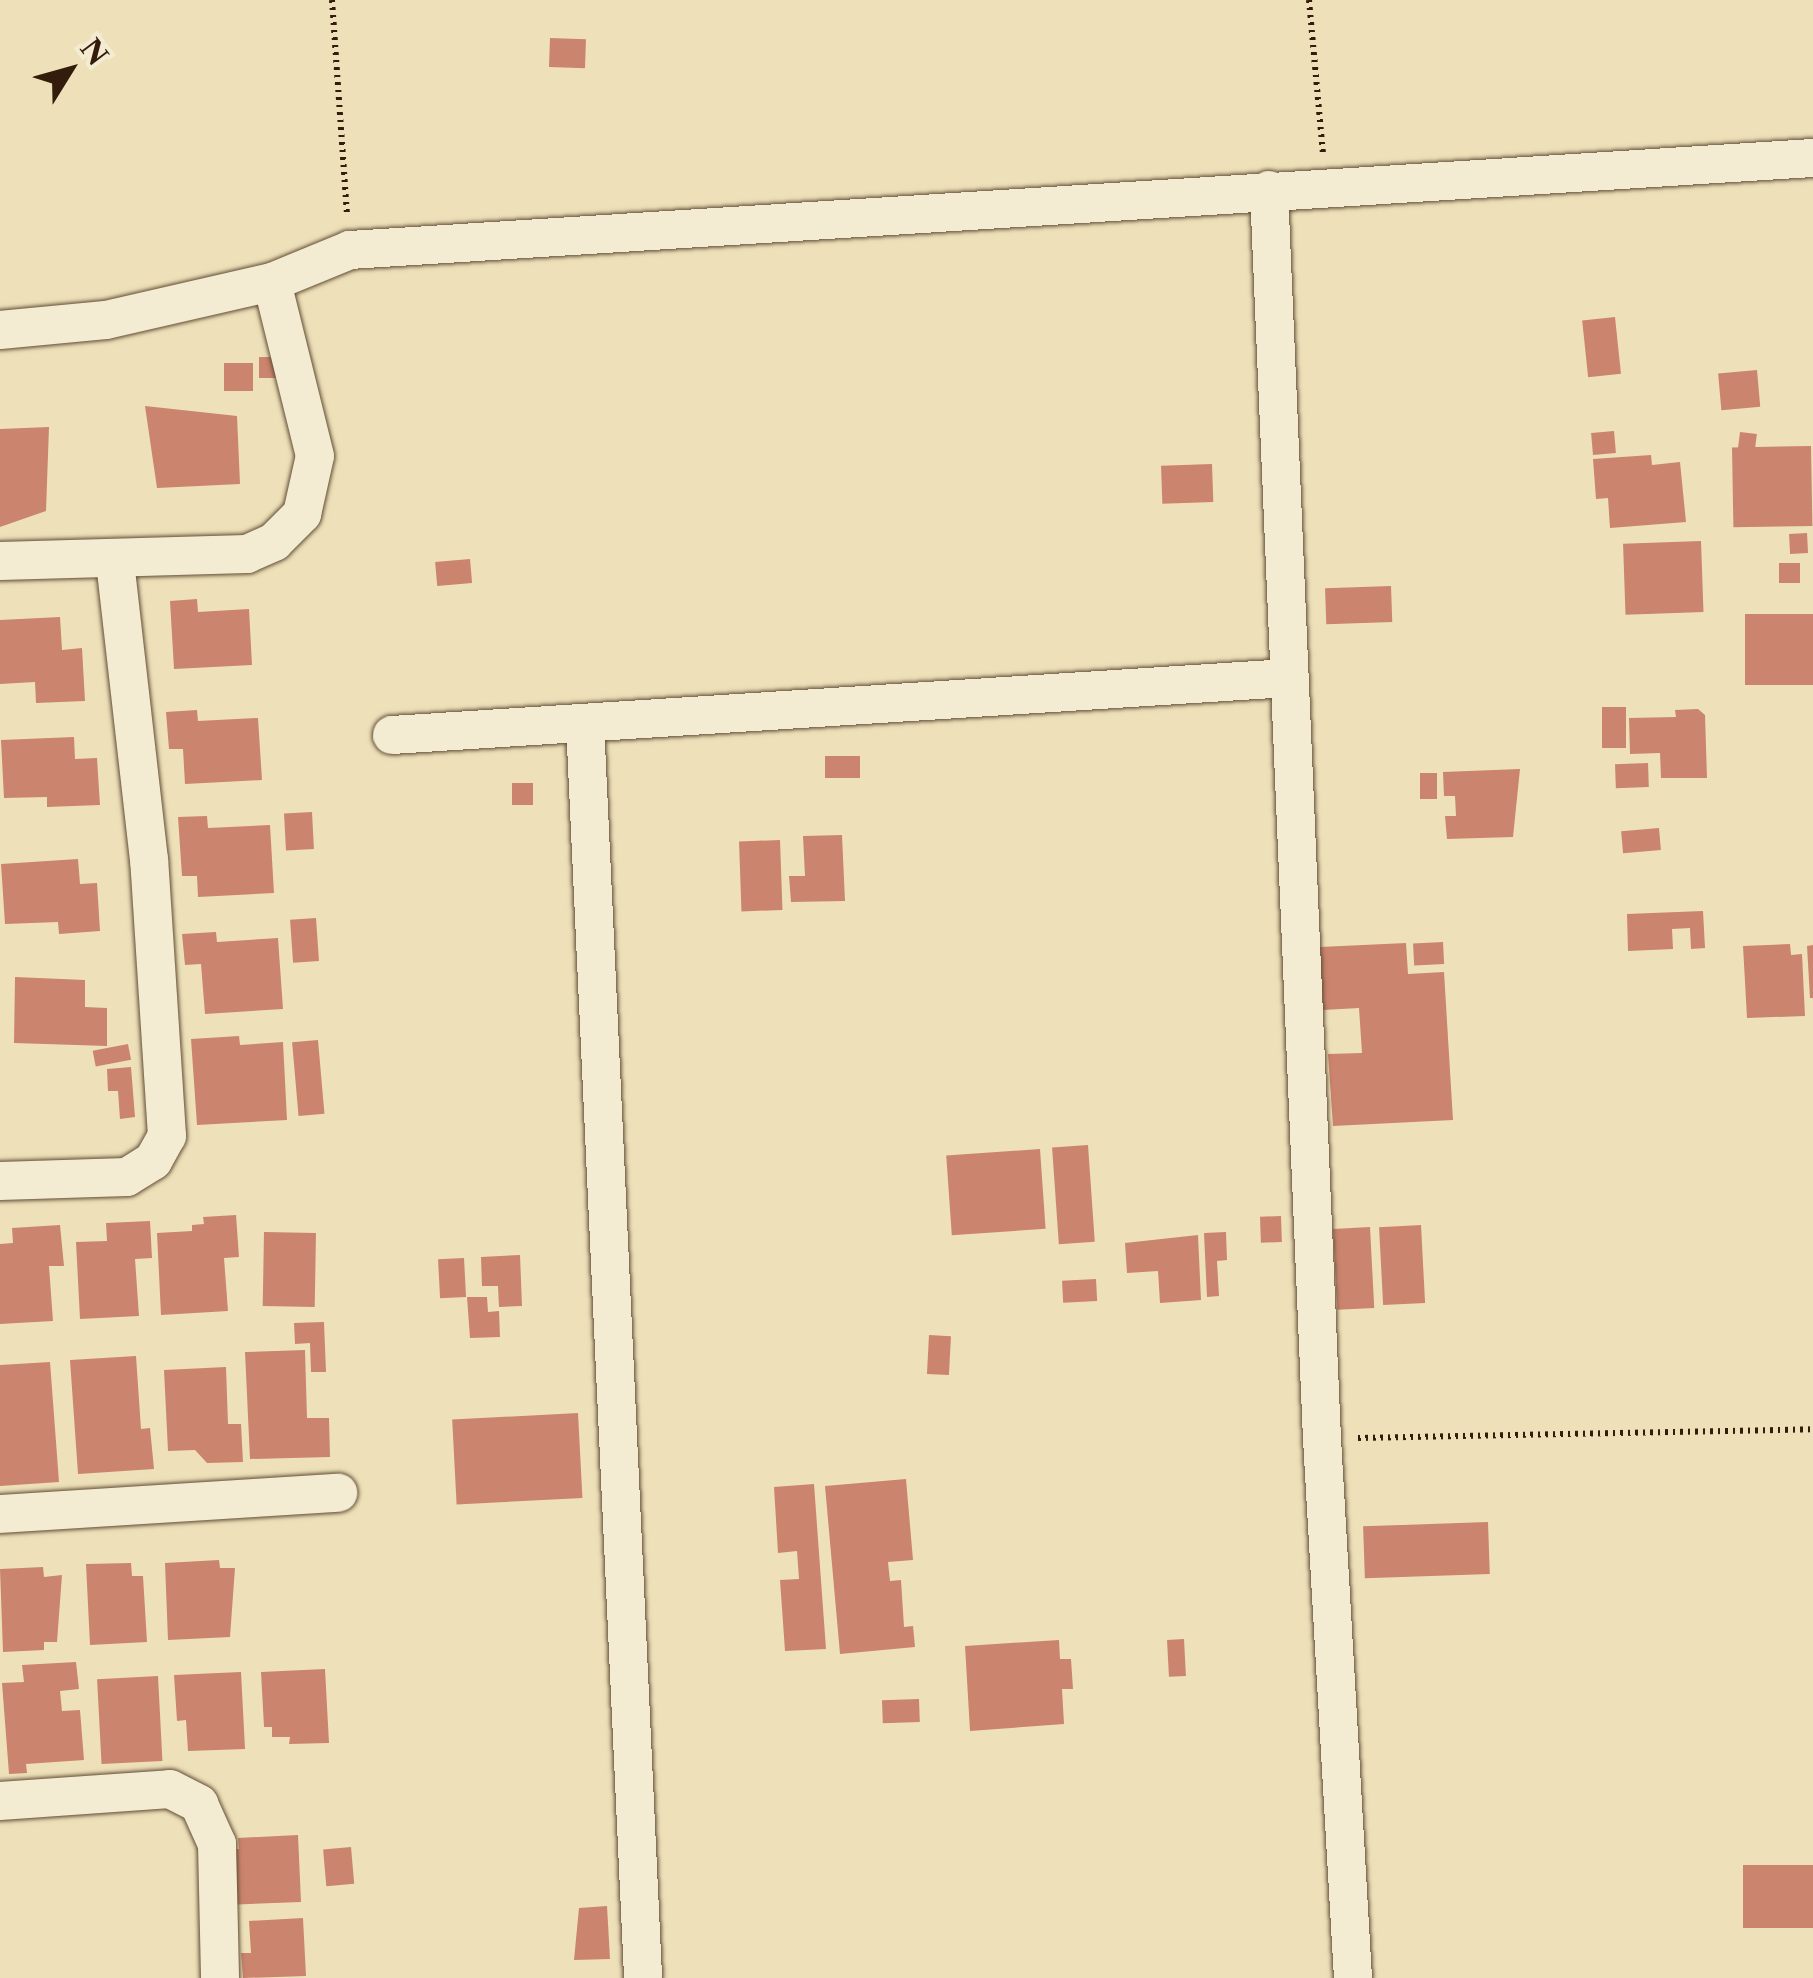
<!DOCTYPE html>
<style>
body{margin:0}
#map{position:relative;width:1813px;height:1978px;overflow:hidden;background:#eee1b9;font-family:"Libre Caslon Text",serif}
div>[style]{position:absolute}
.building>*{inset:0;background:#cb846d;transform-origin:0 0}
.path>*{height:6px;margin-top:-3px;transform-origin:0;background:repeating-linear-gradient(90deg,#331c0b 0 2.5px,transparent 0 7.5px)}
.roads{filter:drop-shadow(0 0 2px #624d36) drop-shadow(0 0 2px #624d36)}
.street>*{height:38px;margin:-19px;padding:0 19px;transform-origin:19px;border-radius:19px;background:#f4ecd2}
span{translate:-50% -50%;white-space:nowrap;text-align:center;line-height:1.15;-webkit-text-stroke:8px #f4ecd2;paint-order:stroke}
.north{position:absolute;left:20px;top:20px;width:100px;height:100px;-webkit-text-stroke:8px #f4ecd2;paint-order:stroke;rotate:53deg;font-size:28px;font-weight:700;line-height:40px;text-align:center;color:#331c0b}
.north::after{content:'';display:block;margin:auto;width:35px;height:45px;background:#331c0b;clip-path:polygon(50% 0,100% 100%,50% 72%,0 100%)}
</style>
<div id="map">
<div class="building">
<i style="left:550px;top:38px;width:36px;height:29px;rotate:2deg"></i>
<i style="left:1615px;top:317px;width:57px;height:33px;rotate:84deg"></i>
<i style="left:259px;top:357px;width:17px;height:21px"></i>
<i style="left:224px;top:363px;width:29px;height:28px"></i>
<i style="left:1757px;top:370px;width:37px;height:39px;rotate:85deg"></i>
<i style="clip-path:polygon(145px 406px,237px 416px,240px 484px,157px 488px)"></i>
<i style="clip-path:polygon(49px 427px,46px 511px,0 527px,0 429px)"></i>
<i style="left:1614px;top:431px;width:22px;height:23px;rotate:85deg"></i>
<i style="left:1740px;top:432px;width:17px;height:17px;rotate:7deg"></i>
<i style="left:1811px;top:446px;width:80px;height:79px;rotate:89deg"></i>
<i style="clip-path:polygon(1651px 455px,1652px 465px,1680px 462px,1686px 522px,1610px 528px,1608px 498px,1596px 499px,1593px 459px)"></i>
<i style="left:1212px;top:464px;width:38px;height:51px;rotate:88deg"></i>
<i style="left:1807px;top:533px;width:20px;height:18px;rotate:87deg"></i>
<i style="left:1701px;top:541px;width:71px;height:78px;rotate:88deg"></i>
<i style="left:470px;top:559px;width:24px;height:35px;rotate:85deg"></i>
<i style="left:1800px;top:563px;width:20px;height:21px;rotate:90deg"></i>
<i style="left:1391px;top:586px;width:36px;height:66px;rotate:88deg"></i>
<i style="clip-path:polygon(197px 599px,198px 612px,249px 609px,252px 665px,174px 669px,170px 601px)"></i>
<i style="left:1813px;top:614px;width:71px;height:68px;rotate:90deg"></i>
<i style="clip-path:polygon(60px 617px,62px 650px,82px 648px,85px 701px,36px 703px,35px 682px,0 684px,0 620px)"></i>
<i style="left:1602px;top:707px;width:24px;height:41px"></i>
<i style="clip-path:polygon(1698px 709px,1705px 715px,1707px 778px,1661px 778px,1660px 753px,1630px 754px,1629px 718px,1676px 717px,1675px 710px)"></i>
<i style="clip-path:polygon(197px 710px,198px 721px,258px 718px,262px 780px,185px 784px,183px 749px,169px 749px,166px 712px)"></i>
<i style="clip-path:polygon(74px 737px,75px 759px,97px 758px,100px 805px,47px 807px,47px 797px,4px 798px,1px 740px)"></i>
<i style="left:860px;top:756px;width:22px;height:35px;rotate:90deg"></i>
<i style="left:1648px;top:763px;width:24px;height:33px;rotate:88deg"></i>
<i style="clip-path:polygon(1520px 769px,1513px 837px,1447px 839px,1445px 816px,1456px 816px,1455px 796px,1444px 796px,1443px 772px)"></i>
<i style="left:1420px;top:773px;width:17px;height:26px"></i>
<i style="left:533px;top:783px;width:22px;height:21px;rotate:90deg"></i>
<i style="left:312px;top:812px;width:37px;height:28px;rotate:87deg"></i>
<i style="clip-path:polygon(207px 816px,208px 828px,270px 825px,274px 893px,198px 897px,197px 876px,182px 876px,178px 817px)"></i>
<i style="left:1659px;top:828px;width:22px;height:38px;rotate:85deg"></i>
<i style="clip-path:polygon(842px 835px,845px 901px,791px 902px,789px 876px,805px 876px,803px 836px)"></i>
<i style="left:780px;top:840px;width:70px;height:41px;rotate:88deg"></i>
<i style="clip-path:polygon(78px 859px,80px 884px,97px 883px,100px 931px,59px 934px,58px 922px,5px 924px,1px 864px)"></i>
<i style="clip-path:polygon(1703px 911px,1705px 948px,1691px 949px,1690px 928px,1672px 929px,1673px 949px,1628px 951px,1627px 914px)"></i>
<i style="left:316px;top:918px;width:43px;height:26px;rotate:86deg"></i>
<i style="clip-path:polygon(216px 932px,217px 942px,278px 938px,283px 1009px,205px 1014px,201px 964px,185px 965px,182px 934px)"></i>
<i style="left:1443px;top:942px;width:22px;height:30px;rotate:87deg"></i>
<i style="clip-path:polygon(1406px 943px,1408px 974px,1444px 972px,1453px 1120px,1333px 1126px,1328px 1054px,1362px 1053px,1359px 1008px,1323px 1010px,1320px 947px)"></i>
<i style="clip-path:polygon(1790px 944px,1791px 955px,1802px 954px,1805px 1016px,1747px 1018px,1743px 946px)"></i>
<i style="clip-path:polygon(1813px 945px,1813px 998px,1810px 998px,1807px 946px)"></i>
<i style="clip-path:polygon(15px 977px,85px 980px,85px 1007px,107px 1008px,107px 1046px,14px 1043px)"></i>
<i style="clip-path:polygon(239px 1036px,240px 1045px,283px 1042px,287px 1120px,197px 1125px,191px 1039px)"></i>
<i style="left:318px;top:1040px;width:74px;height:26px;rotate:85deg"></i>
<i style="left:128px;top:1044px;width:16px;height:36px;rotate:79deg"></i>
<i style="clip-path:polygon(131px 1067px,135px 1117px,120px 1119px,118px 1091px,108px 1091px,107px 1069px)"></i>
<i style="left:1088px;top:1145px;width:97px;height:36px;rotate:86deg"></i>
<i style="left:1040px;top:1149px;width:80px;height:94px;rotate:86deg"></i>
<i style="clip-path:polygon(236px 1215px,239px 1257px,224px 1258px,228px 1311px,161px 1315px,157px 1233px,192px 1231px,192px 1225px,204px 1224px,203px 1217px)"></i>
<i style="left:1281px;top:1216px;width:26px;height:21px;rotate:88deg"></i>
<i style="clip-path:polygon(150px 1221px,152px 1258px,135px 1259px,139px 1316px,80px 1319px,76px 1242px,107px 1241px,106px 1223px)"></i>
<i style="clip-path:polygon(60px 1225px,64px 1266px,49px 1266px,53px 1321px,0 1324px,0 1244px,13px 1243px,12px 1228px)"></i>
<i style="left:1421px;top:1225px;width:78px;height:42px;rotate:87deg"></i>
<i style="left:1370px;top:1227px;width:81px;height:37px;rotate:87deg"></i>
<i style="left:264px;top:1232px;width:52px;height:74px;rotate:1deg"></i>
<i style="clip-path:polygon(1226px 1232px,1227px 1260px,1217px 1261px,1219px 1296px,1207px 1297px,1204px 1233px)"></i>
<i style="clip-path:polygon(1198px 1235px,1201px 1300px,1160px 1303px,1158px 1271px,1127px 1273px,1125px 1243px)"></i>
<i style="clip-path:polygon(520px 1255px,522px 1306px,499px 1307px,498px 1286px,482px 1286px,481px 1257px)"></i>
<i style="left:464px;top:1258px;width:39px;height:26px;rotate:87deg"></i>
<i style="left:1096px;top:1279px;width:22px;height:34px;rotate:87deg"></i>
<i style="clip-path:polygon(467px 1297px,487px 1297px,488px 1312px,499px 1311px,500px 1337px,470px 1338px)"></i>
<i style="clip-path:polygon(324px 1322px,326px 1372px,311px 1372px,310px 1343px,295px 1344px,294px 1323px)"></i>
<i style="left:929px;top:1335px;width:22px;height:39px;rotate:3deg"></i>
<i style="clip-path:polygon(305px 1350px,307px 1418px,329px 1418px,330px 1457px,250px 1459px,245px 1352px)"></i>
<i style="clip-path:polygon(136px 1356px,141px 1429px,150px 1428px,154px 1469px,78px 1474px,70px 1360px)"></i>
<i style="clip-path:polygon(50px 1362px,59px 1482px,0 1486px,0 1365px)"></i>
<i style="clip-path:polygon(226px 1367px,228px 1424px,241px 1424px,243px 1462px,207px 1463px,195px 1450px,168px 1451px,164px 1370px)"></i>
<i style="left:578px;top:1413px;width:85px;height:126px;rotate:87deg"></i>
<i style="clip-path:polygon(906px 1479px,913px 1560px,888px 1562px,890px 1581px,901px 1580px,904px 1627px,913px 1626px,915px 1647px,840px 1654px,825px 1486px)"></i>
<i style="clip-path:polygon(814px 1484px,826px 1649px,785px 1651px,780px 1580px,799px 1579px,797px 1551px,778px 1553px,774px 1487px)"></i>
<i style="left:1488px;top:1522px;width:52px;height:125px;rotate:88deg"></i>
<i style="clip-path:polygon(219px 1560px,220px 1568px,235px 1568px,230px 1637px,168px 1640px,165px 1563px)"></i>
<i style="clip-path:polygon(131px 1563px,132px 1576px,143px 1576px,147px 1642px,90px 1645px,86px 1564px)"></i>
<i style="clip-path:polygon(43px 1567px,44px 1577px,62px 1575px,57px 1642px,44px 1642px,44px 1650px,3px 1652px,0 1569px)"></i>
<i style="left:1184px;top:1639px;width:37px;height:17px;rotate:87deg"></i>
<i style="clip-path:polygon(1059px 1640px,1060px 1659px,1071px 1659px,1073px 1689px,1062px 1689px,1064px 1724px,970px 1731px,965px 1646px)"></i>
<i style="clip-path:polygon(76px 1662px,79px 1689px,60px 1691px,62px 1711px,80px 1710px,84px 1760px,26px 1764px,27px 1773px,9px 1774px,2px 1683px,24px 1682px,22px 1665px)"></i>
<i style="clip-path:polygon(325px 1669px,329px 1743px,289px 1744px,290px 1737px,272px 1737px,272px 1727px,264px 1727px,261px 1672px)"></i>
<i style="clip-path:polygon(241px 1672px,245px 1749px,188px 1751px,186px 1720px,177px 1721px,174px 1675px)"></i>
<i style="left:158px;top:1676px;width:85px;height:61px;rotate:87deg"></i>
<i style="left:919px;top:1699px;width:23px;height:37px;rotate:88deg"></i>
<i style="clip-path:polygon(298px 1835px,301px 1902px,225px 1905px,222px 1849px,239px 1849px,238px 1838px)"></i>
<i style="left:351px;top:1847px;width:37px;height:28px;rotate:85deg"></i>
<i style="left:1813px;top:1865px;width:63px;height:70px;rotate:90deg"></i>
<i style="clip-path:polygon(607px 1906px,610px 1959px,574px 1960px,579px 1908px)"></i>
<i style="clip-path:polygon(303px 1918px,306px 1976px,243px 1978px,241px 1953px,251px 1953px,249px 1921px)"></i>
</div>
<div class="path">
<i style="left:332px;top:0;width:215px;rotate:86deg"></i>
<i style="left:1309px;top:0;width:154px;rotate:84.8deg"></i>
<i style="left:1358px;top:1438px;width:455px;rotate:-1.1deg"></i>
</div>
<div class="roads">
<div class="street">
<i style="left:1269px;top:190px;width:1250px;rotate:87.57deg"></i>
<i style="left:1322px;top:1439px;width:540px;rotate:86.71deg"></i>
<i style="left:0;top:330px;width:106px;rotate:-5.4deg"></i>
<i style="left:106px;top:320px;width:170px;rotate:-12.9deg"></i>
<i style="left:272px;top:282px;width:84px;rotate:-22.3deg"></i>
<i style="left:350px;top:250px;width:1466px;rotate:-3.6deg"></i>
<i style="left:0;top:561px;width:247px;rotate:-1.6deg"></i>
<i style="left:247px;top:554px;width:30px;rotate:-24deg"></i>
<i style="left:274px;top:542px;width:40px;rotate:-45deg"></i>
<i style="left:302px;top:514px;width:59px;rotate:-77.4deg"></i>
<i style="left:315px;top:456px;width:179px;rotate:-103.9deg"></i>
<i style="left:585px;top:723px;width:1256px;rotate:87.35deg"></i>
<i style="left:392px;top:735px;width:899px;rotate:-3.64deg"></i>
<i style="left:0;top:1181px;width:127px;rotate:-1.8deg"></i>
<i style="left:127px;top:1177px;width:31px;rotate:-32deg"></i>
<i style="left:153px;top:1161px;width:29px;rotate:-61deg"></i>
<i style="left:167px;top:1136px;width:277px;rotate:-93.7deg"></i>
<i style="left:149px;top:860px;width:299px;rotate:-96.5deg"></i>
<i style="left:0;top:1514px;width:339px;rotate:-3.6deg"></i>
<i style="left:0;top:1801px;width:170px;rotate:-4deg"></i>
<i style="left:170px;top:1789px;width:33px;rotate:27deg"></i>
<i style="left:199px;top:1804px;width:44px;rotate:65.8deg"></i>
<i style="left:217px;top:1844px;width:134px;rotate:88.7deg"></i>
</div>
</div>
<div class="north">N</div>
</div>
